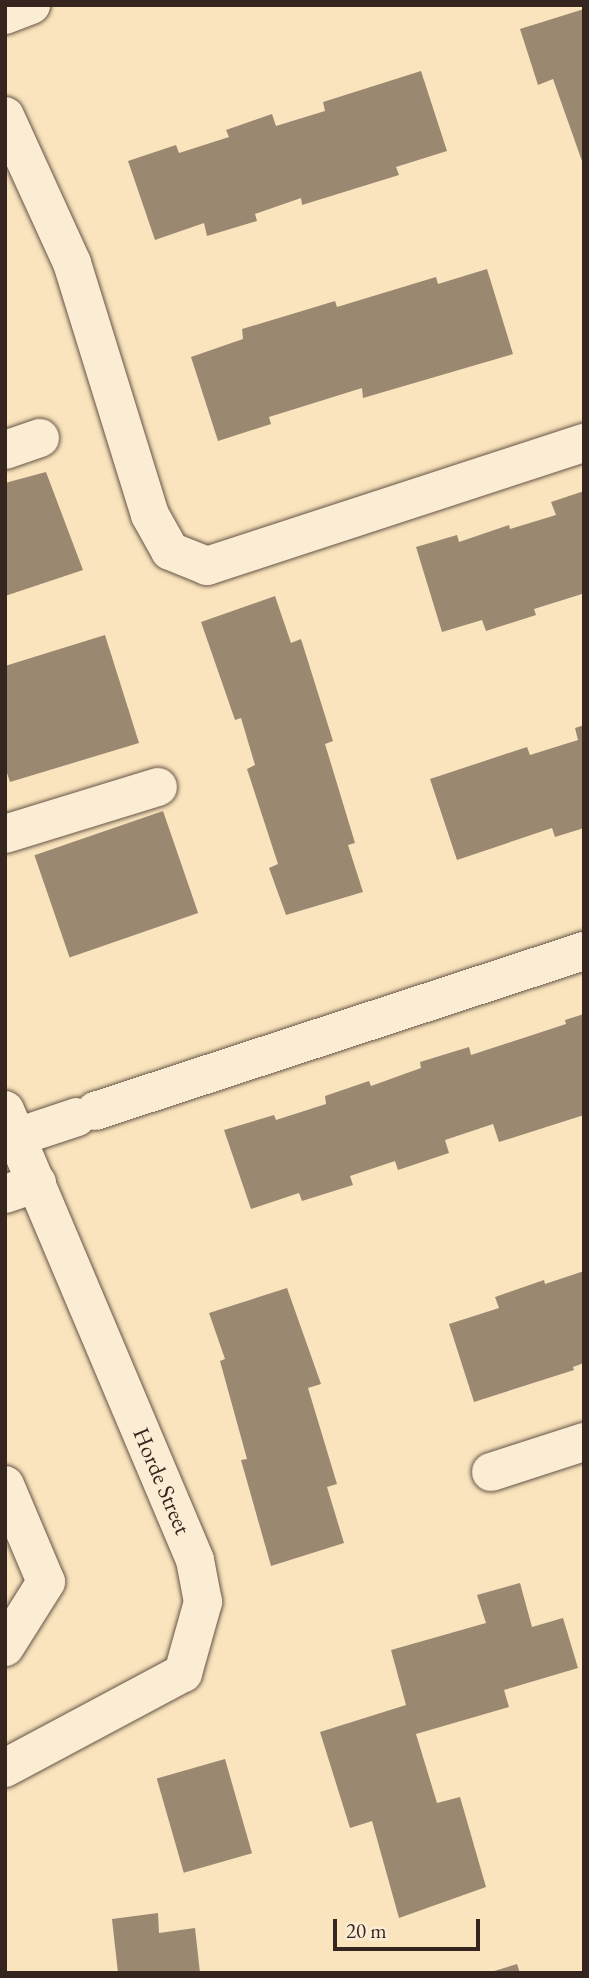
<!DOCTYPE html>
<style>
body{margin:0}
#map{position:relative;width:589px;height:1978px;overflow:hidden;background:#f9e4bd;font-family:"EB Garamond",serif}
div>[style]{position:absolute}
.building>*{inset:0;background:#9b8871;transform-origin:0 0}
.roads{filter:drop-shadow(0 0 2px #675446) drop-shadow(0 0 2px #675446)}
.minor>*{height:38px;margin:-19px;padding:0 19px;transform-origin:19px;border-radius:19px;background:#fbedd4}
span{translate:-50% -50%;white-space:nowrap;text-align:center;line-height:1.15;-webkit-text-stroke:5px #fbedd4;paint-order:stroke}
.street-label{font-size:23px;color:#36241e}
.frame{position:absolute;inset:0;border:7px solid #36241e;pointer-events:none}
.scale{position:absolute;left:333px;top:1919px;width:147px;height:32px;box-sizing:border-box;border:4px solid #36241e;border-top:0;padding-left:9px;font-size:21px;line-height:24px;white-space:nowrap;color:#36241e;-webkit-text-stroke:5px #fbedd4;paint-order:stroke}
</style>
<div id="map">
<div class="building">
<i style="clip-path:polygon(584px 9px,584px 164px,583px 164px,553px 79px,538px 85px,520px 29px)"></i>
<i style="clip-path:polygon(421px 71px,447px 151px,396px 167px,399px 175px,302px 205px,301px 198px,255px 214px,257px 221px,207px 236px,204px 223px,155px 240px,128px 161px,176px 145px,179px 153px,229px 137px,226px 130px,272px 114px,276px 126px,325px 111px,323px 102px)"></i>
<i style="clip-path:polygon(487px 269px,513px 354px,363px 398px,362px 388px,269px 417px,271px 424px,218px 441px,191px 357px,243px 339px,242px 329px,335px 301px,337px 307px,436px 277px,438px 284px)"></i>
<i style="clip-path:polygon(46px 472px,83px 570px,5px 596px,5px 483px)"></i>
<i style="clip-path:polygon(584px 491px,582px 594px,534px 609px,536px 615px,486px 631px,482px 620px,442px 632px,416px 547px,457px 535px,459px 542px,509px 525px,510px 529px,556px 515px,551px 502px)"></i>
<i style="clip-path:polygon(275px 596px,291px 643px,301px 639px,333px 741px,325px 744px,355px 843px,348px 845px,363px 892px,286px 915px,269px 868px,278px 864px,247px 769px,255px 765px,241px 718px,235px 720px,201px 622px)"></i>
<i style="clip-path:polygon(105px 635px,139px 743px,10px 782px,5px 767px,5px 666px)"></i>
<i style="clip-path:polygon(584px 725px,584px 828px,555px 837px,552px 828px,457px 860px,430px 779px,527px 747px,530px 755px,578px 740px,575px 728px)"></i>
<i style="left:163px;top:811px;width:108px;height:136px;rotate:71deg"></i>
<i style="clip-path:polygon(584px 1014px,584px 1115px,499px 1142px,493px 1124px,445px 1140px,449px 1153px,398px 1170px,395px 1161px,350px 1176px,353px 1185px,302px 1201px,299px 1193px,251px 1209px,224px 1130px,274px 1115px,276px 1120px,326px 1104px,325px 1096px,369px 1081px,371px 1086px,421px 1068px,420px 1062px,469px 1047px,471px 1055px,566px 1024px,565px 1020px)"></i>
<i style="clip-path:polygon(584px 1271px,584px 1363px,573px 1367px,574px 1370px,474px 1402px,449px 1324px,499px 1308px,495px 1297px,544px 1280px,545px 1284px)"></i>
<i style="clip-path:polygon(287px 1288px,321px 1384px,308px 1388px,337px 1484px,327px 1487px,344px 1543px,271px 1566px,241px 1460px,247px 1459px,220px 1361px,225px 1359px,209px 1313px)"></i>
<i style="clip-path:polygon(520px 1583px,532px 1627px,563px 1618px,578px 1668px,504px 1690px,509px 1707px,416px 1734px,437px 1803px,460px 1797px,486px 1887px,399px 1918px,372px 1821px,350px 1828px,320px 1732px,406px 1705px,391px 1650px,486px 1623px,477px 1595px)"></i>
<i style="left:225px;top:1759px;width:98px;height:71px;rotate:74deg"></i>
<i style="clip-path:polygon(158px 1913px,159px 1933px,195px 1928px,200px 1973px,118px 1973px,112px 1919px)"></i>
<i style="clip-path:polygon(517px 1964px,520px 1973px,491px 1973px,491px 1972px)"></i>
</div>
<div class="roads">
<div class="minor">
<i style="left:5px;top:15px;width:28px;rotate:-21deg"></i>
<i style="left:5px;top:116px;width:162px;rotate:65.5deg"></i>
<i style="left:72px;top:263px;width:264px;rotate:72.8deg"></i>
<i style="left:150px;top:515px;width:41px;rotate:60.9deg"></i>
<i style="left:170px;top:551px;width:40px;rotate:22deg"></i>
<i style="left:207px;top:566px;width:397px;rotate:-18.1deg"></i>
<i style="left:5px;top:450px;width:37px;rotate:-19deg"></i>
<i style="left:5px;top:834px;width:160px;rotate:-17.1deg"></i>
<i style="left:5px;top:1110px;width:488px;rotate:67.1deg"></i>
<i style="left:195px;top:1560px;width:43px;rotate:79.2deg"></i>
<i style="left:203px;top:1602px;width:74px;rotate:105.7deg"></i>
<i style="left:183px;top:1673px;width:202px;rotate:151.9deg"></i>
<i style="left:95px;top:1111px;width:515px;rotate:-18.12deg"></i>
<i style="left:17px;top:1137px;width:63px;rotate:-18.4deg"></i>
<i style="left:5px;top:1194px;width:34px;rotate:-19deg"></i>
<i style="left:491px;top:1472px;width:98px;rotate:-17.9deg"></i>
<i style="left:5px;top:1485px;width:105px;rotate:67.1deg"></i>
<i style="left:46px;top:1582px;width:77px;rotate:122.2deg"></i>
</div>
</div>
<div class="street-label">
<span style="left:162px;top:1481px;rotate:67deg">Horde Street</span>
</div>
<div class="frame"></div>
<div class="scale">20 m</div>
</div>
